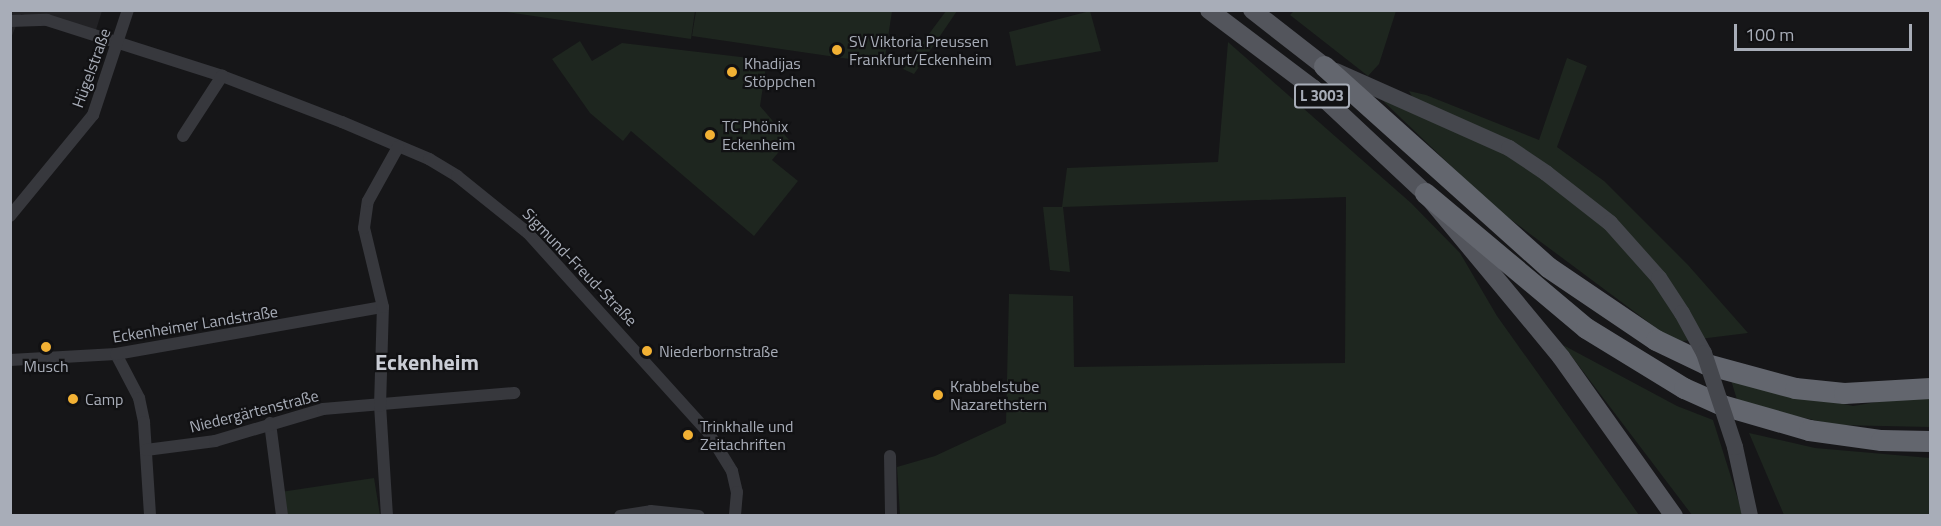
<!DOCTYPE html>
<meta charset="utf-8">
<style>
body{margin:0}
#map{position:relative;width:1941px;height:526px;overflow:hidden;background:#161618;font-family:"Titillium Web",sans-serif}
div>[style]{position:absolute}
.built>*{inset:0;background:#222225}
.green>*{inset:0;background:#1e261f}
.minor>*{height:12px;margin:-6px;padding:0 6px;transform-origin:6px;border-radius:6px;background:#37383d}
.secondary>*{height:16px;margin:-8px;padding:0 8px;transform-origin:8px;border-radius:8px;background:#45474d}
.primary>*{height:18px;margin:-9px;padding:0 9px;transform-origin:9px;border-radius:9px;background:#53555c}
.motorway>*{height:21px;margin:-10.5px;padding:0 10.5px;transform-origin:10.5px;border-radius:10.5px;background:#63666e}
.secondary-bridge>*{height:16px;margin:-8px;padding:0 8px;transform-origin:8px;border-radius:8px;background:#45474d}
.dots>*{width:16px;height:16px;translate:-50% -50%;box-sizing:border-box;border:3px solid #111113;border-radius:50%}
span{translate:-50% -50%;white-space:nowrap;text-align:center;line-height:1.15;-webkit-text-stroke:4.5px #111113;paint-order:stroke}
.shield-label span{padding:2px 4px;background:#111113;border:2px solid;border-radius:4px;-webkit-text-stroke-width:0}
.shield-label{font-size:15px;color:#a8adb8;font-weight:700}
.poi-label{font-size:16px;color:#a8adb8}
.left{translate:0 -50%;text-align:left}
.street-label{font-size:16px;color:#a8adb8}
.district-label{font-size:22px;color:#c9ccd4;font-weight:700}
.frame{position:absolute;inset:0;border:12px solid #a8adb8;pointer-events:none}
.scale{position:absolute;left:1734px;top:24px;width:178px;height:27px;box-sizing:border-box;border:3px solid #a8adb8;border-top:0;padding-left:8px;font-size:18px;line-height:21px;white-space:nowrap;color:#a8adb8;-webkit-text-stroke:4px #111113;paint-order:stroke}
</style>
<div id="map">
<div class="built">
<i style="clip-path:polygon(11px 11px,102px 11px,95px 33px,21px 14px,11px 38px)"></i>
</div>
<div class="green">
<i style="clip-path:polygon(499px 11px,695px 10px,695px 11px,691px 39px)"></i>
<i style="clip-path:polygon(696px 11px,696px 10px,892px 11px,884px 64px,692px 36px)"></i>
<i style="clip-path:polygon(946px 11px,957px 11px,914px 74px,903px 69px)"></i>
<i style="clip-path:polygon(1090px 11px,1101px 51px,1016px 66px,1009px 32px)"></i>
<i style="clip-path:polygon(1294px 11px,1294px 10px,1396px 11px,1379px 64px,1368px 76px,1290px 15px)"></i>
<i style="clip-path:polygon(580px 41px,592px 61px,622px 43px,767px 60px,760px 106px,789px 140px,772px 160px,798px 181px,754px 236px,631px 131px,623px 141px,590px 113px,552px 59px)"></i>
<i style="clip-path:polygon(1228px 42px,1411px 203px,1460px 253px,1497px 316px,1639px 515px,900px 515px,897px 467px,935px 456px,1006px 423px,1009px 294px,1073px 296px,1074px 367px,1345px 363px,1346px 197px,1063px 207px,1070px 272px,1050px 270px,1043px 207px,1062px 207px,1067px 168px,1218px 162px)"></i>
<i style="clip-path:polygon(1567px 58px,1587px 66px,1557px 147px,1604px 181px,1688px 265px,1748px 333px,1675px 342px,1494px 207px,1380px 98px,1424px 118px,1409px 91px,1426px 95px,1539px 140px)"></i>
<i style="clip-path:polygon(1563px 345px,1677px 406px,1713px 420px,1743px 515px,1692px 515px)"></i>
<i style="clip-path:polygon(1731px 380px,1853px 406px,1930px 393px,1930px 427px,1836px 425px,1738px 403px)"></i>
<i style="clip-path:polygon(1749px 433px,1815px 448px,1930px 458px,1930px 515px,1784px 515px)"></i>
<i style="clip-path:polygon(374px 478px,380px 515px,277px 515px,274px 493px)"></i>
</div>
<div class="minor">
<i style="left:10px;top:21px;width:37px;rotate:-2deg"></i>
<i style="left:47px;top:20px;width:184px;rotate:17.7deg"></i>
<i style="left:222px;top:76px;width:129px;rotate:21deg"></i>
<i style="left:342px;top:122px;width:95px;rotate:23deg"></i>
<i style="left:429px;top:159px;width:33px;rotate:31deg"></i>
<i style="left:457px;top:176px;width:91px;rotate:38.8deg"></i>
<i style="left:528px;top:233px;width:268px;rotate:47.9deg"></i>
<i style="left:708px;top:432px;width:46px;rotate:58.4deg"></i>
<i style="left:732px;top:471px;width:22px;rotate:77deg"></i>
<i style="left:737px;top:492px;width:24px;rotate:95deg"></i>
<i style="left:183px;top:136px;width:72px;rotate:-57deg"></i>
<i style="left:10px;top:216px;width:131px;rotate:-50.6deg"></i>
<i style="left:93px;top:115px;width:111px;rotate:-71.6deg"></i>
<i style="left:116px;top:354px;width:50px;rotate:62.4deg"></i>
<i style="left:139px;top:398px;width:25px;rotate:78deg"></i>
<i style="left:144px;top:422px;width:94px;rotate:86.3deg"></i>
<i style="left:10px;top:360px;width:106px;rotate:-3.2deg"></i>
<i style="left:116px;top:354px;width:271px;rotate:-10deg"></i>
<i style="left:270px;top:423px;width:94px;rotate:82.6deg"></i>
<i style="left:146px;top:450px;width:70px;rotate:-7.4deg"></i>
<i style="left:215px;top:441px;width:113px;rotate:-16.5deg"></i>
<i style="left:323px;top:409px;width:192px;rotate:-4.8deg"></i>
<i style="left:890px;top:456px;width:60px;rotate:89deg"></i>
<i style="left:387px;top:516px;width:110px;rotate:-93.6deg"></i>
<i style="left:380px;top:406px;width:99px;rotate:-88.3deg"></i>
<i style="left:383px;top:307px;width:81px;rotate:-103.5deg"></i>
<i style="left:364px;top:228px;width:27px;rotate:-82deg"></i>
<i style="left:368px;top:201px;width:62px;rotate:-60.9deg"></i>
<i style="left:620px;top:516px;width:31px;rotate:-9deg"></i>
<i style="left:651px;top:511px;width:48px;rotate:5.9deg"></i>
</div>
<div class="secondary">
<i style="left:1336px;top:71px;width:189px;rotate:24deg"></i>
<i style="left:1509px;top:148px;width:45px;rotate:34deg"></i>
<i style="left:1546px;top:173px;width:81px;rotate:38deg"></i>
<i style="left:1610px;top:223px;width:74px;rotate:48.3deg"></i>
<i style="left:1659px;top:278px;width:42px;rotate:56.7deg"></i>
<i style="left:1735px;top:447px;width:71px;rotate:77.7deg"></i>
</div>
<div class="primary">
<i style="left:1209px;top:10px;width:131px;rotate:37deg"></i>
<i style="left:1314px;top:89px;width:152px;rotate:43.1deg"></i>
<i style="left:1425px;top:193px;width:213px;rotate:50.3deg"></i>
<i style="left:1561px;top:357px;width:195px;rotate:54.6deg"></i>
<i style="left:1252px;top:10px;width:91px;rotate:37.9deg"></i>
</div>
<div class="motorway">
<i style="left:1324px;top:66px;width:301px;rotate:41.9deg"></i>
<i style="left:1548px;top:267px;width:130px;rotate:34.1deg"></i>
<i style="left:1656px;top:340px;width:55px;rotate:25.6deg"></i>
<i style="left:1706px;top:364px;width:92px;rotate:15.1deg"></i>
<i style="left:1795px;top:388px;width:49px;rotate:5.8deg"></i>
<i style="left:1844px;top:393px;width:86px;rotate:-3.3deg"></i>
<i style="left:1425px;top:193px;width:210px;rotate:40deg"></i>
<i style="left:1586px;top:328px;width:115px;rotate:31.5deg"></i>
<i style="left:1684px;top:388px;width:42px;rotate:24.1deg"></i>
<i style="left:1722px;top:405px;width:91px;rotate:16deg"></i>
<i style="left:1809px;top:430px;width:73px;rotate:7.9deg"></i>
<i style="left:1881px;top:440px;width:49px;rotate:1.2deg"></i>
</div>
<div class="secondary-bridge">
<i style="left:1682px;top:313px;width:46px;rotate:61.2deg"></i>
<i style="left:1704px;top:353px;width:99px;rotate:71.7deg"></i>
</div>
<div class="dots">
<i style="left:837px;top:50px;background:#f2b134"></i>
<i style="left:732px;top:72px;background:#f2b134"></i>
<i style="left:710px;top:135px;background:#f2b134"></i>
<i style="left:46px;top:347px;background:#f2b134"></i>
<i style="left:647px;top:351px;background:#f2b134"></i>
<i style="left:938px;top:395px;background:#f2b134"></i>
<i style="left:73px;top:399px;background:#f2b134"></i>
<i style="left:688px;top:435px;background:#f2b134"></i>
</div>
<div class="shield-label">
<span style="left:1322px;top:96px">L 3003</span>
</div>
<div class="poi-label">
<span class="left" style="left:849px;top:50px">SV Viktoria Preussen<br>Frankfurt/Eckenheim</span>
<span class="left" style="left:744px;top:72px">Khadijas<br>Stöppchen</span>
<span class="left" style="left:722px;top:135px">TC Phönix<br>Eckenheim</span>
<span class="left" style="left:659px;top:351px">Niederbornstraße</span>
<span style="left:46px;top:366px">Musch</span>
<span class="left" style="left:950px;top:395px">Krabbelstube<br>Nazarethstern</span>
<span class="left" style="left:85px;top:399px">Camp</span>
<span class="left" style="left:700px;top:435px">Trinkhalle und<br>Zeitachriften</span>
</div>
<div class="street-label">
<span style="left:91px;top:68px;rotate:-70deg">Hügelstraße</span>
<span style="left:580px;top:267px;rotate:46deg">Sigmund-Freud-Straße</span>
<span style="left:195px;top:324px;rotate:-9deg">Eckenheimer Landstraße</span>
<span style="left:254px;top:411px;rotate:-14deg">Niedergärtenstraße</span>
</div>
<div class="district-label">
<span style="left:427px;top:363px">Eckenheim</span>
</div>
<div class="frame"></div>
<div class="scale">100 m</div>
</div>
